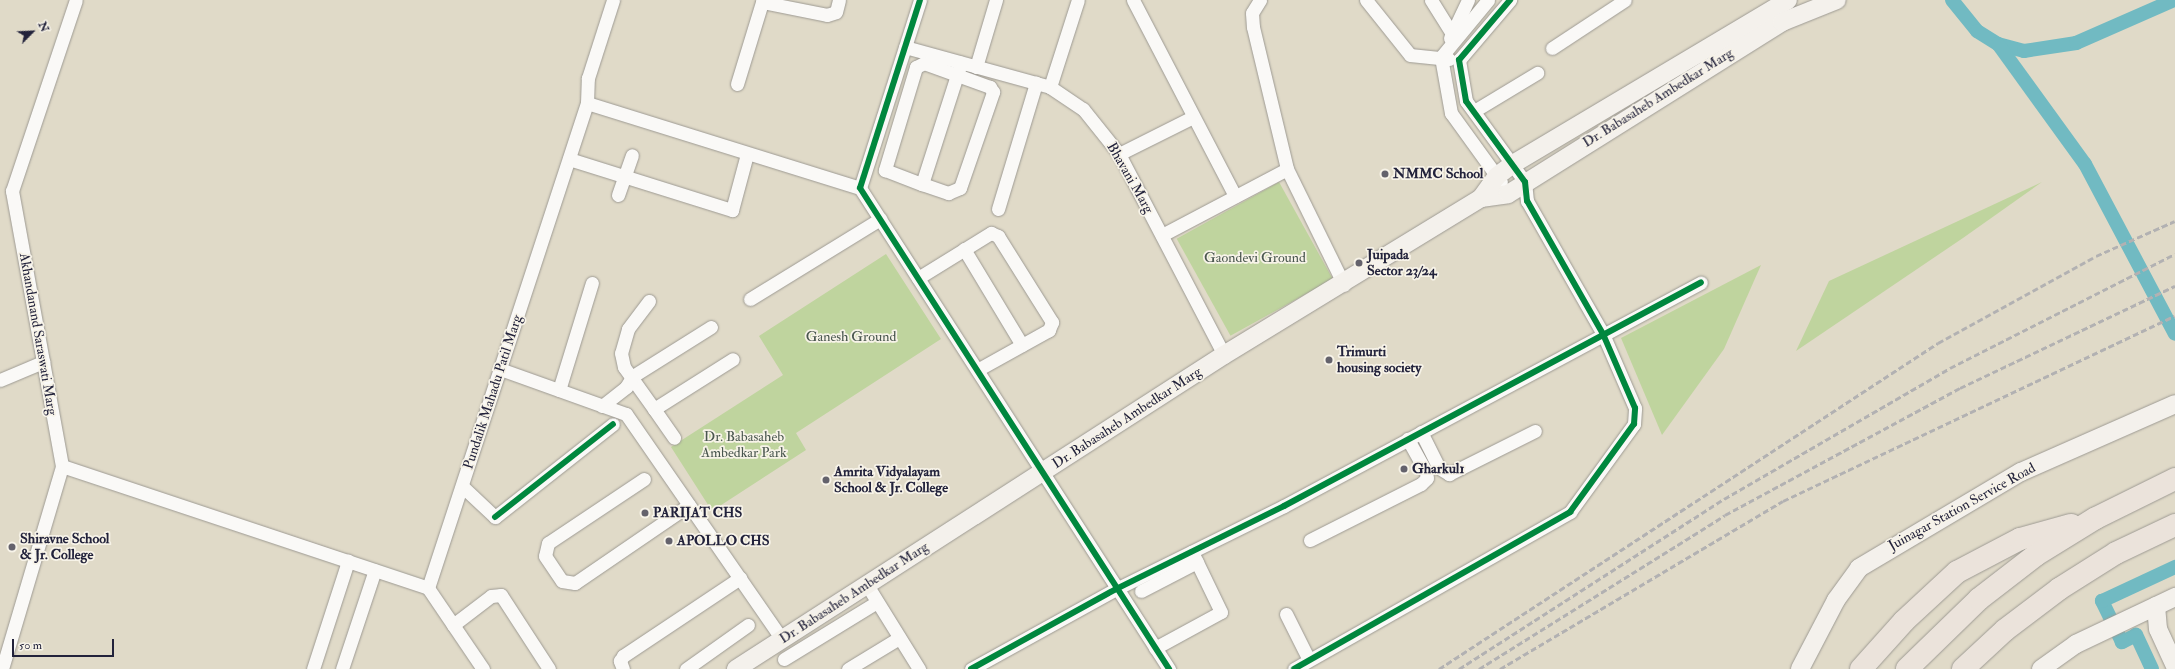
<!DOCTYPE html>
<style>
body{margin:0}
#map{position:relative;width:2175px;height:669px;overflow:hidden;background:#e0dac8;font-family:"IM FELL Double Pica",serif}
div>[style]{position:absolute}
.green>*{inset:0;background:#bfd49e;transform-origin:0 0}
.canal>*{height:14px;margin:-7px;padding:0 7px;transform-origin:7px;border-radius:7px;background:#71bac2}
.roads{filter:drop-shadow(0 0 1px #9d9a93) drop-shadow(0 0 1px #9d9a93)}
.street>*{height:13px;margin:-6.5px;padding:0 6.5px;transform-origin:6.5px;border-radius:6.5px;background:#faf9f7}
.secondary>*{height:18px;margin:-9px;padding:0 9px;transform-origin:9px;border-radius:9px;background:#f4f1ec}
.highway>*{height:22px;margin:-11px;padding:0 11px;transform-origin:11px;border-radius:11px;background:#ebe3db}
.rail>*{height:3px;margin-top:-1.5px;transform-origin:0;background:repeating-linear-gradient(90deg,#b2b1b2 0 6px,transparent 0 9px)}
.cycleway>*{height:6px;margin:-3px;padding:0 3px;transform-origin:3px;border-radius:3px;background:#00873e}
.dots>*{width:11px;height:11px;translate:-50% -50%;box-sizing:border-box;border:2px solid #f7f3e8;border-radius:50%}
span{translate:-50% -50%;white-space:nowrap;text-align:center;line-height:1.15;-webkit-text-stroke:3.5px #f7f3e8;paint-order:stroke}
.street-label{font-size:14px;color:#22223b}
.poi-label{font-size:14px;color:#22223b;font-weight:700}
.left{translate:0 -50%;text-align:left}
.park-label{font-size:14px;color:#49564e}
.north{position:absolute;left:12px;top:12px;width:40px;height:40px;-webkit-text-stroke:3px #f7f3e8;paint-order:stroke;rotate:66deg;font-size:11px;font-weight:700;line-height:16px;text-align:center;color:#22223b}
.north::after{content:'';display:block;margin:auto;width:14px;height:18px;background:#22223b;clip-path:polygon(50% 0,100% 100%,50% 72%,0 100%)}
.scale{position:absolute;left:12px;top:639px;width:102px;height:18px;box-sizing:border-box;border:2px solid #22223b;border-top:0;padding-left:5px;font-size:12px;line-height:14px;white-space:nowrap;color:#22223b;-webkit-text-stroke:3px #f7f3e8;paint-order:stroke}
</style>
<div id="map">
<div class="green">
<i style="left:1279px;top:182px;width:111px;height:117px;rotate:61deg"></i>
<i style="clip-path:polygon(2042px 182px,1963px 238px,1796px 351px,1829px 281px)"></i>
<i style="clip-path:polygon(886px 254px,941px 339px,796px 433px,806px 450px,712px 511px,671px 447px,783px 375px,759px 336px)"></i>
<i style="clip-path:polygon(1761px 265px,1724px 349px,1662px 435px,1621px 338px)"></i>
</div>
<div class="canal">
<i style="left:1952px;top:0;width:40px;rotate:51deg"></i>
<i style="left:1977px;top:31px;width:25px;rotate:32deg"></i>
<i style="left:1998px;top:44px;width:27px;rotate:15deg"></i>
<i style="left:2024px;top:51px;width:53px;rotate:-8.7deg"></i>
<i style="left:2076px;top:43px;width:107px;rotate:-23.7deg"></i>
<i style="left:1998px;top:44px;width:148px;rotate:54.1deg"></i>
<i style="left:2085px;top:164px;width:192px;rotate:62.1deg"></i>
<i style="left:2152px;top:669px;width:38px;rotate:-115deg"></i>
<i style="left:2136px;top:635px;width:16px;rotate:153deg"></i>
<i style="left:2122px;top:642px;width:46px;rotate:-116deg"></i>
<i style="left:2102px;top:601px;width:81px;rotate:-25deg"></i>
</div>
<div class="roads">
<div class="street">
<i style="left:920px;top:0;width:197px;rotate:107.7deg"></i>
<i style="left:860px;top:188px;width:572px;rotate:57.28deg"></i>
<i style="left:1133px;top:0;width:221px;rotate:62.5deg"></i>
<i style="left:1260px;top:0;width:15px;rotate:122deg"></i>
<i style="left:1252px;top:13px;width:14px;rotate:86deg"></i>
<i style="left:1253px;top:27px;width:146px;rotate:76.5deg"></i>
<i style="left:1287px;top:169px;width:129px;rotate:63.8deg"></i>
<i style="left:1366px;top:0;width:70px;rotate:51.3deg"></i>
<i style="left:1410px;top:55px;width:39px;rotate:6deg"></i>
<i style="left:1431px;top:0;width:39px;rotate:58deg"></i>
<i style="left:1488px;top:0;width:74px;rotate:129.5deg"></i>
<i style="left:1441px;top:57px;width:57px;rotate:79.9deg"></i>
<i style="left:1451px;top:113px;width:85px;rotate:54.1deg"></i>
<i style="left:1450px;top:38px;width:42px;rotate:-64.7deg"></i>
<i style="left:905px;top:47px;width:150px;rotate:15.4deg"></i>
<i style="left:1050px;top:87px;width:40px;rotate:34deg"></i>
<i style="left:1083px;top:109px;width:58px;rotate:51.3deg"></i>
<i style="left:1119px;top:154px;width:227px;rotate:62.4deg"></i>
<i style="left:1552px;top:48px;width:87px;rotate:-33.3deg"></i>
<i style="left:976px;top:67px;width:70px;rotate:-73.4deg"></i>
<i style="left:737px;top:84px;width:86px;rotate:-73deg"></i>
<i style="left:762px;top:2px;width:66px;rotate:11.3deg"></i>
<i style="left:827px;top:15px;width:9px;rotate:-18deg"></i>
<i style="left:836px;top:12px;width:12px;rotate:-76deg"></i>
<i style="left:1050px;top:87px;width:91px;rotate:-72.2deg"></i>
<i style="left:587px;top:103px;width:286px;rotate:17.3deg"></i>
<i style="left:1474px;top:111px;width:74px;rotate:-31.1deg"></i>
<i style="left:1119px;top:154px;width:83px;rotate:-26.6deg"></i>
<i style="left:569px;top:159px;width:171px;rotate:17.4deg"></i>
<i style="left:732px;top:210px;width:58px;rotate:-75deg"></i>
<i style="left:922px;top:184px;width:28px;rotate:19deg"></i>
<i style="left:948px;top:193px;width:13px;rotate:-23deg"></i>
<i style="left:960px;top:188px;width:102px;rotate:-71deg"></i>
<i style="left:993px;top:92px;width:6px;rotate:-121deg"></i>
<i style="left:990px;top:87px;width:70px;rotate:-160deg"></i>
<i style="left:924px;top:63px;width:9px;rotate:153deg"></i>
<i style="left:916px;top:67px;width:108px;rotate:106.8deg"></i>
<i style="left:885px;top:170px;width:40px;rotate:21deg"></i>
<i style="left:922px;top:184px;width:114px;rotate:-72.2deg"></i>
<i style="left:957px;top:75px;width:13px;rotate:-72deg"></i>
<i style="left:618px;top:195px;width:42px;rotate:-70.7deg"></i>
<i style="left:998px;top:209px;width:132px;rotate:-73.2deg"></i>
<i style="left:1162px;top:235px;width:141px;rotate:-27.8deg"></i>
<i style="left:964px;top:249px;width:112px;rotate:58.9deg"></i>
<i style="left:918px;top:278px;width:86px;rotate:-31.7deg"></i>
<i style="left:991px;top:233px;width:8px;rotate:23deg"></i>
<i style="left:998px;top:236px;width:102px;rotate:57.9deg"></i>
<i style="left:1052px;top:322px;width:9px;rotate:111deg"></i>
<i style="left:1049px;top:330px;width:82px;rotate:150.9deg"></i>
<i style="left:750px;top:299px;width:153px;rotate:-31.6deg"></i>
<i style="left:649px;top:301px;width:35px;rotate:127deg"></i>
<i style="left:628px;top:329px;width:25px;rotate:106deg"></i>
<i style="left:621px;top:353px;width:14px;rotate:78deg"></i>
<i style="left:624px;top:367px;width:52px;rotate:54.5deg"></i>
<i style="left:654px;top:409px;width:93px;rotate:-32.3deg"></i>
<i style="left:500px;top:369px;width:134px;rotate:19.7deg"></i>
<i style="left:626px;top:414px;width:274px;rotate:55.3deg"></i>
<i style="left:0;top:380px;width:47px;rotate:-22.7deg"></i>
<i style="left:559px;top:390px;width:112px;rotate:-72.9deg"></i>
<i style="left:602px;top:406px;width:31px;rotate:-38deg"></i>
<i style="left:626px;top:387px;width:13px;rotate:-58deg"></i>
<i style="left:633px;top:376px;width:92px;rotate:-32.1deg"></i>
<i style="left:654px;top:409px;width:35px;rotate:55deg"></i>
<i style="left:1421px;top:432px;width:40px;rotate:63.4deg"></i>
<i style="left:1439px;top:468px;width:12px;rotate:31deg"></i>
<i style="left:1449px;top:474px;width:96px;rotate:-26.6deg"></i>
<i style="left:62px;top:466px;width:386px;rotate:18.4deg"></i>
<i style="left:644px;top:479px;width:115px;rotate:146.3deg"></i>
<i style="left:548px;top:543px;width:13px;rotate:103deg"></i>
<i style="left:545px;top:556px;width:30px;rotate:56deg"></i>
<i style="left:562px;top:581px;width:13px;rotate:9deg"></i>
<i style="left:575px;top:583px;width:138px;rotate:-34.4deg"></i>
<i style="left:463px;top:487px;width:44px;rotate:43.2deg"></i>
<i style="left:495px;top:517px;width:150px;rotate:-38.2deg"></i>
<i style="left:1310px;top:540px;width:124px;rotate:-26.8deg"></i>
<i style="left:1421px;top:484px;width:8px;rotate:-45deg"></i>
<i style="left:1427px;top:478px;width:6px;rotate:-99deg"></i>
<i style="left:1426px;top:472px;width:38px;rotate:-119deg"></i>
<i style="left:867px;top:585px;width:99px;rotate:58.2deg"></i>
<i style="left:1141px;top:591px;width:63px;rotate:-27.4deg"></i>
<i style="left:1286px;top:614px;width:51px;rotate:63.4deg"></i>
<i style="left:453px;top:625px;width:48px;rotate:-37.3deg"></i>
<i style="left:491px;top:596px;width:10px;rotate:-6deg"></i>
<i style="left:501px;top:595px;width:88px;rotate:57deg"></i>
<i style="left:1155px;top:648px;width:75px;rotate:-28.6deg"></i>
<i style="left:1221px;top:612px;width:67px;rotate:-115.8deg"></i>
<i style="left:784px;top:659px;width:109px;rotate:-31.5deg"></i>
<i style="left:2px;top:669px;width:212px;rotate:-73.5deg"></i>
<i style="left:62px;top:466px;width:280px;rotate:-100.3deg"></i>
<i style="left:12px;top:191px;width:201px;rotate:-71.5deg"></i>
<i style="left:313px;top:669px;width:114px;rotate:-72deg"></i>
<i style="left:342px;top:669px;width:104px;rotate:-71.6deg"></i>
<i style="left:483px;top:669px;width:98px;rotate:-124.2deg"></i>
<i style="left:428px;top:588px;width:510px;rotate:-71.85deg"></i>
<i style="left:587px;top:103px;width:25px;rotate:-88deg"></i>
<i style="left:588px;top:78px;width:82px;rotate:-72.2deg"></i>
<i style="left:623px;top:669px;width:9px;rotate:-111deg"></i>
<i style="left:620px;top:661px;width:6px;rotate:-59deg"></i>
<i style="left:623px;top:656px;width:141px;rotate:-33.7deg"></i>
<i style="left:686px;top:669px;width:76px;rotate:-35.4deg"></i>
<i style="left:848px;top:669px;width:60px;rotate:-31.3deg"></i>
<i style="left:971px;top:669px;width:166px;rotate:-28.9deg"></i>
<i style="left:1116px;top:589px;width:187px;rotate:-26.3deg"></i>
<i style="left:1284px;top:506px;width:473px;rotate:-28.2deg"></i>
<i style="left:1294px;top:669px;width:318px;rotate:-29.6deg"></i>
<i style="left:1570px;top:512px;width:109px;rotate:-54deg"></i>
<i style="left:1634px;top:424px;width:16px;rotate:-86deg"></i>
<i style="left:1635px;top:408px;width:81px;rotate:-113.4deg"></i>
<i style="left:1603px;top:334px;width:153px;rotate:-119.7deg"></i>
<i style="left:1527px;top:201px;width:19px;rotate:-96deg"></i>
<i style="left:1525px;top:182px;width:100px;rotate:-126.1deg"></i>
<i style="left:1466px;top:101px;width:42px;rotate:-99.7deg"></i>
<i style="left:1459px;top:60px;width:79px;rotate:-49.6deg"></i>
</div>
<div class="secondary">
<i style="left:1481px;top:198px;width:27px;rotate:-54deg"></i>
<i style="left:1497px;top:176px;width:20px;rotate:-37deg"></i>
<i style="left:1513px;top:164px;width:320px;rotate:-30.8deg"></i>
<i style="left:2156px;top:606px;width:23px;rotate:85deg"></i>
<i style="left:2158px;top:629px;width:41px;rotate:65.3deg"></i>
<i style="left:736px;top:669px;width:580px;rotate:-32.76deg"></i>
<i style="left:1224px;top:355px;width:301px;rotate:-31.4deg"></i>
<i style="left:1481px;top:198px;width:27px;rotate:-8deg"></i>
<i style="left:1508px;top:194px;width:324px;rotate:-32.1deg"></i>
<i style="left:1782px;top:22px;width:59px;rotate:-21.8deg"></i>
<i style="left:1800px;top:669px;width:78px;rotate:-62.4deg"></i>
<i style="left:1836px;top:600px;width:39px;rotate:-54deg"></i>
<i style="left:1859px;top:568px;width:188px;rotate:-30.7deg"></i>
<i style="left:2021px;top:472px;width:168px;rotate:-23.8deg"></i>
<i style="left:2041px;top:669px;width:43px;rotate:-35.5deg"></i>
<i style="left:2076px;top:644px;width:110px;rotate:-25.4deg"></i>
</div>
<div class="highway">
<i style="left:1861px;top:669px;width:64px;rotate:-48.1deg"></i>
<i style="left:1904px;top:621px;width:72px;rotate:-42.8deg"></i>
<i style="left:1957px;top:572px;width:71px;rotate:-27.6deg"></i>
<i style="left:2020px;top:539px;width:53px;rotate:-15.4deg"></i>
<i style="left:1907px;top:669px;width:100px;rotate:-44.2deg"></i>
<i style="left:1979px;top:599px;width:72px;rotate:-37.7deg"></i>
<i style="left:2036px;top:555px;width:70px;rotate:-31.7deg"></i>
<i style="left:2096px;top:518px;width:88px;rotate:-26.3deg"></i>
<i style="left:1963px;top:669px;width:57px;rotate:-42.9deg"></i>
<i style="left:2005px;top:630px;width:68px;rotate:-37.2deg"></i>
<i style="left:2059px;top:589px;width:67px;rotate:-32.3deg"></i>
<i style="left:2116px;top:553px;width:65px;rotate:-25.4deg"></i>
</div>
</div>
<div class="rail">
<i style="left:1439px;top:669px;width:596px;rotate:-33.16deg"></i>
<i style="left:1938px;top:343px;width:180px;rotate:-28.8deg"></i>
<i style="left:2096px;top:256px;width:86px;rotate:-23.9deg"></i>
<i style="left:1459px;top:669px;width:315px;rotate:-32.7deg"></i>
<i style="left:1724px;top:499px;width:261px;rotate:-30.1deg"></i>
<i style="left:1950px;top:368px;width:252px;rotate:-26.9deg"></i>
<i style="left:1479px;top:669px;width:290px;rotate:-32deg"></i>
<i style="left:1725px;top:515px;width:267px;rotate:-28.4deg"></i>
<i style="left:1960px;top:388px;width:238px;rotate:-25.4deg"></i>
<i style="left:1500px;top:669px;width:329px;rotate:-30.7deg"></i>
<i style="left:1783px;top:501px;width:433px;rotate:-25.3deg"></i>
</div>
<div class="cycleway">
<i style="left:920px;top:0;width:197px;rotate:107.7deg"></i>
<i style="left:860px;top:188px;width:572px;rotate:57.28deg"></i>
<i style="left:495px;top:517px;width:150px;rotate:-38.2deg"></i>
<i style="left:971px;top:669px;width:166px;rotate:-28.9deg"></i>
<i style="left:1116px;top:589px;width:187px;rotate:-26.3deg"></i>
<i style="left:1284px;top:506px;width:473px;rotate:-28.2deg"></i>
<i style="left:1294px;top:669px;width:318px;rotate:-29.6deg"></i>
<i style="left:1570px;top:512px;width:109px;rotate:-54deg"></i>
<i style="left:1634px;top:424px;width:16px;rotate:-86deg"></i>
<i style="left:1635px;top:408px;width:81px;rotate:-113.4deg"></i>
<i style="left:1603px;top:334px;width:153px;rotate:-119.7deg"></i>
<i style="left:1527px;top:201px;width:19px;rotate:-96deg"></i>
<i style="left:1525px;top:182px;width:100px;rotate:-126.1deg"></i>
<i style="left:1466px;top:101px;width:42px;rotate:-99.7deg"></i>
<i style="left:1459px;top:60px;width:79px;rotate:-49.6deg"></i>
</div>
<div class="dots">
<i style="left:1385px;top:174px;background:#64626c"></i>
<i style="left:1359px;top:263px;background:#64626c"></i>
<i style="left:1329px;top:360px;background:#64626c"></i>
<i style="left:1404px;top:469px;background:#64626c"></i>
<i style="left:826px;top:480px;background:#64626c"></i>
<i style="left:645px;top:513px;background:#64626c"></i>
<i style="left:669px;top:541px;background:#64626c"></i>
<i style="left:12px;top:547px;background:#64626c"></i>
</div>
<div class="street-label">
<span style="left:1658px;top:98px;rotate:-32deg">Dr. Babasaheb Ambedkar Marg</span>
<span style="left:1130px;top:178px;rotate:60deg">Bhavani Marg</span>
<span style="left:38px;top:334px;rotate:80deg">Akhandanand Saraswati Marg</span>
<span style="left:493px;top:392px;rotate:-72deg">Pundalik Mahadu Patil Marg</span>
<span style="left:1127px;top:418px;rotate:-33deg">Dr. Babasaheb Ambedkar Marg</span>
<span style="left:1962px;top:507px;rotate:-29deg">Juinagar Station Service Road</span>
<span style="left:854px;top:593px;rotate:-33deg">Dr. Babasaheb Ambedkar Marg</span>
</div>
<div class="poi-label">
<span class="left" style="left:1393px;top:174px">NMMC School</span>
<span class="left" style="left:1367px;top:263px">Juipada<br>Sector 23/24</span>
<span class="left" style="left:1337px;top:360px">Trimurti<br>housing society</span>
<span class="left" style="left:1412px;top:469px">Gharkul1</span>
<span class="left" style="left:834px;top:480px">Amrita Vidyalayam<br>School &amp; Jr. College</span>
<span class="left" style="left:653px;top:513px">PARIJAT CHS</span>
<span class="left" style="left:20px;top:547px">Shiravne School<br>&amp; Jr. College</span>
<span class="left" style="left:677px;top:541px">APOLLO CHS</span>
</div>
<div class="park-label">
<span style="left:1255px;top:258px">Gaondevi Ground</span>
<span style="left:851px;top:337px">Ganesh Ground</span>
<span style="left:744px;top:445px">Dr. Babasaheb<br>Ambedkar Park</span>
</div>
<div class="north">N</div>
<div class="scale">50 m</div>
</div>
